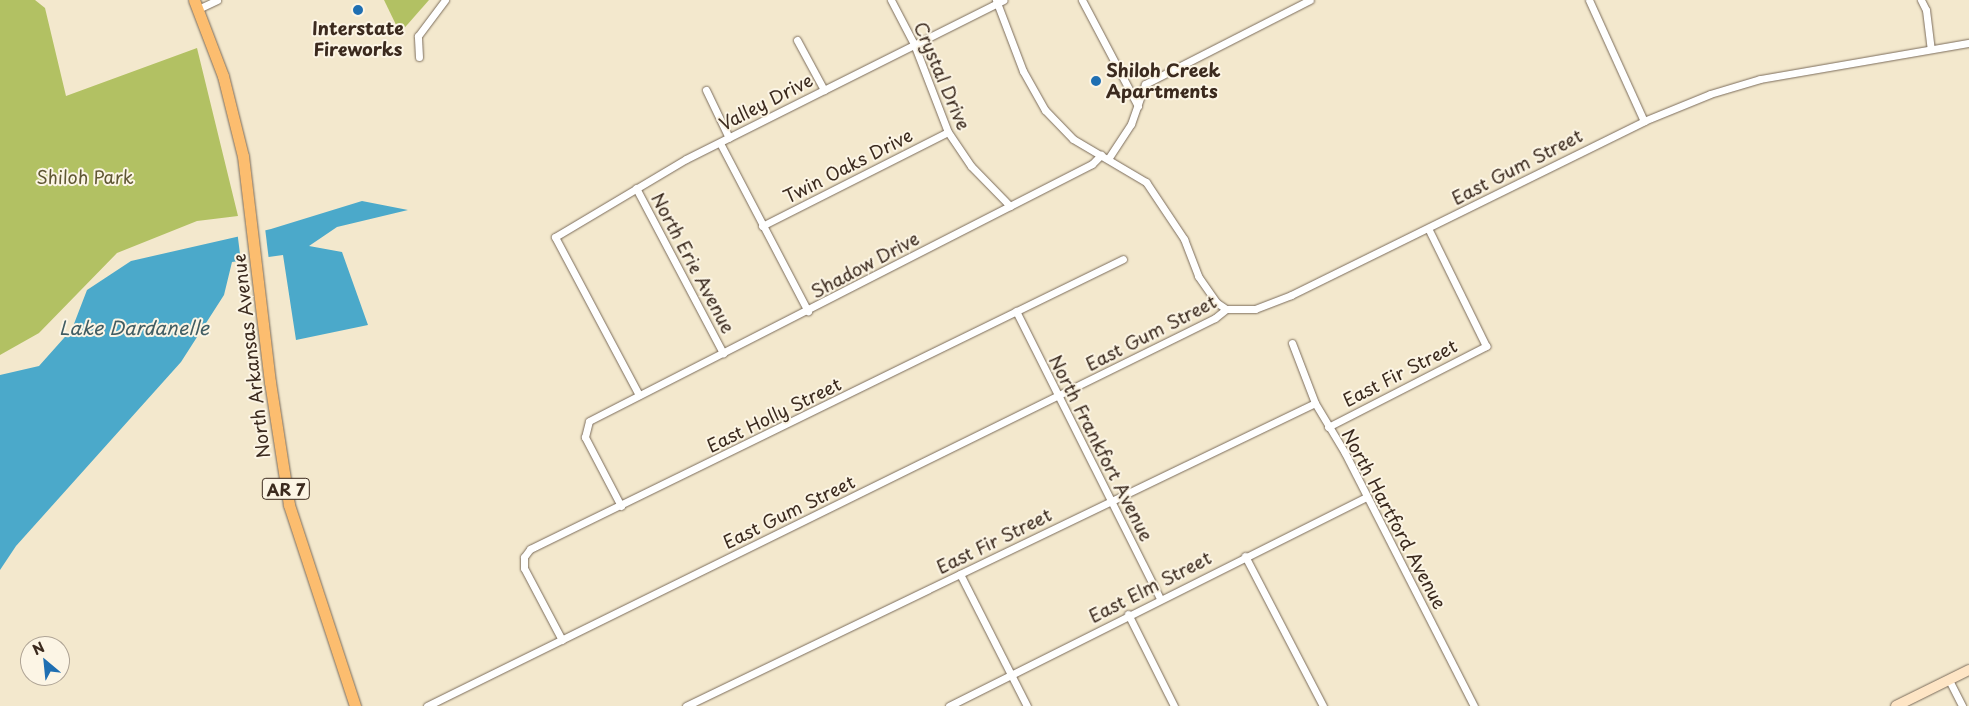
<!DOCTYPE html>
<style>
body{margin:0}
#map{position:relative;width:1969px;height:706px;overflow:hidden;background:#f3e8cd;font-family:"Playpen Sans",sans-serif}
div>[style]{position:absolute}
.green>*{inset:0;background:#b2c163}
.water>*{inset:0;background:#4ba9ca}
.pier>*{inset:0;background:#f3e8cd;transform-origin:0 0}
.roads{filter:drop-shadow(0 0 1px #7b6c5b) drop-shadow(0 0 1px #7b6c5b)}
.street>*{height:7px;margin:-3.5px;padding:0 3.5px;transform-origin:3.5px;border-radius:3.5px;background:#fff}
.secondary>*{height:10px;margin:-5px;padding:0 5px;transform-origin:5px;border-radius:5px;background:#fee5c5}
.primary>*{height:11px;margin:-5.5px;padding:0 5.5px;transform-origin:5.5px;border-radius:5.5px;background:#fcbd6f}
.dots>*{width:14px;height:14px;translate:-50% -50%;box-sizing:border-box;border:2px solid #fcf5e5;border-radius:50%}
span{translate:-50% -50%;white-space:nowrap;text-align:center;line-height:1.15;-webkit-text-stroke:4px #fcf5e5;paint-order:stroke}
.shield-label span{padding:1px 4px;background:#fcf5e5;border:1px solid;border-radius:4px;-webkit-text-stroke-width:0}
.shield-label{font-size:16px;color:#3b2a1e;font-weight:700}
.poi-label{font-size:18px;color:#3b2a1e;font-weight:700}
.left{translate:0 -50%;text-align:left}
.street-label{font-size:18px;color:#3b2a1e}
.park-label{font-size:18px;color:#5f5733}
.water-label{font-size:19px;color:#415d63;font-style:italic}
.north{position:absolute;left:20px;top:636px;width:50px;height:50px;box-sizing:border-box;background:#fcf5e5;border:1px solid #afa495;border-radius:50%;rotate:332deg;font-size:14px;font-weight:700;line-height:20px;text-align:center;color:#3b2a1e}
.north::after{content:'';display:block;margin:auto;width:18px;height:22px;background:#1f6fb2;clip-path:polygon(50% 0,100% 100%,50% 72%,0 100%)}
</style>
<div id="map">
<div class="green">
<i style="clip-path:polygon(0 0,35px 0,45px 8px,66px 96px,197px 48px,238px 216px,197px 221px,117px 253px,39px 333px,0 355px)"></i>
<i style="clip-path:polygon(384px 0,429px 0,400px 33px)"></i>
</div>
<div class="water">
<i style="clip-path:polygon(362px 201px,408px 210px,337px 227px,309px 246px,342px 252px,368px 325px,296px 340px,283px 255px,232px 262px,224px 295px,181px 362px,16px 546px,0 570px,0 375px,39px 366px,72px 329px,87px 290px,131px 261px,271px 229px)"></i>
</div>
<div class="pier">
<i style="left:265px;top:228px;width:32px;height:28px;rotate:83deg"></i>
</div>
<div class="roads">
<div class="street">
<i style="left:891px;top:0;width:50px;rotate:62.4deg"></i>
<i style="left:914px;top:44px;width:94px;rotate:68.9deg"></i>
<i style="left:948px;top:132px;width:41px;rotate:55.9deg"></i>
<i style="left:971px;top:166px;width:56px;rotate:45.7deg"></i>
<i style="left:996px;top:0;width:76px;rotate:69.2deg"></i>
<i style="left:1023px;top:71px;width:45px;rotate:60.6deg"></i>
<i style="left:1045px;top:110px;width:40px;rotate:46deg"></i>
<i style="left:1073px;top:139px;width:85px;rotate:30.5deg"></i>
<i style="left:1146px;top:182px;width:69px;rotate:56.3deg"></i>
<i style="left:1184px;top:239px;width:40px;rotate:69deg"></i>
<i style="left:1198px;top:276px;width:32px;rotate:55deg"></i>
<i style="left:1216px;top:302px;width:12px;rotate:35deg"></i>
<i style="left:1082px;top:0;width:120px;rotate:62.2deg"></i>
<i style="left:1589px;top:0;width:133px;rotate:65.6deg"></i>
<i style="left:1921px;top:0;width:11px;rotate:63deg"></i>
<i style="left:1926px;top:10px;width:38px;rotate:83deg"></i>
<i style="left:198px;top:9px;width:21px;rotate:-25deg"></i>
<i style="left:797px;top:40px;width:57px;rotate:61.6deg"></i>
<i style="left:419px;top:57px;width:21px;rotate:-93deg"></i>
<i style="left:418px;top:36px;width:45px;rotate:-53.1deg"></i>
<i style="left:706px;top:90px;width:53px;rotate:64.4deg"></i>
<i style="left:720px;top:143px;width:190px;rotate:62.4deg"></i>
<i style="left:1108px;top:159px;width:42px;rotate:-56.7deg"></i>
<i style="left:1131px;top:124px;width:42px;rotate:-70.7deg"></i>
<i style="left:1145px;top:84px;width:185px;rotate:-27deg"></i>
<i style="left:636px;top:188px;width:187px;rotate:62.2deg"></i>
<i style="left:762px;top:226px;width:208px;rotate:-26.8deg"></i>
<i style="left:1016px;top:311px;width:322px;rotate:63.4deg"></i>
<i style="left:1292px;top:343px;width:64px;rotate:69deg"></i>
<i style="left:1315px;top:403px;width:58px;rotate:59deg"></i>
<i style="left:1345px;top:453px;width:284px;rotate:63deg"></i>
<i style="left:639px;top:395px;width:179px;rotate:-118deg"></i>
<i style="left:555px;top:237px;width:152px;rotate:-30.8deg"></i>
<i style="left:686px;top:159px;width:355px;rotate:-26.6deg"></i>
<i style="left:1328px;top:427px;width:178px;rotate:-27.1deg"></i>
<i style="left:1486px;top:346px;width:131px;rotate:-116.2deg"></i>
<i style="left:621px;top:506px;width:78px;rotate:-117.6deg"></i>
<i style="left:585px;top:437px;width:16px;rotate:-76deg"></i>
<i style="left:589px;top:421px;width:565px;rotate:-27.06deg"></i>
<i style="left:1092px;top:164px;width:13px;rotate:-45deg"></i>
<i style="left:1245px;top:556px;width:169px;rotate:62.5deg"></i>
<i style="left:960px;top:574px;width:148px;rotate:63.1deg"></i>
<i style="left:1128px;top:614px;width:103px;rotate:63.4deg"></i>
<i style="left:562px;top:640px;width:81px;rotate:-117.8deg"></i>
<i style="left:524px;top:568px;width:11px;rotate:-90deg"></i>
<i style="left:524px;top:557px;width:10px;rotate:-53deg"></i>
<i style="left:530px;top:549px;width:660px;rotate:-26.06deg"></i>
<i style="left:1949px;top:680px;width:29px;rotate:63deg"></i>
<i style="left:427px;top:706px;width:878px;rotate:-26.21deg"></i>
<i style="left:1215px;top:318px;width:14px;rotate:-39deg"></i>
<i style="left:1226px;top:309px;width:29px"></i>
<i style="left:1255px;top:309px;width:39px;rotate:-21deg"></i>
<i style="left:1291px;top:295px;width:394px;rotate:-26.2deg"></i>
<i style="left:1644px;top:121px;width:71px;rotate:-22.2deg"></i>
<i style="left:1710px;top:94px;width:52px;rotate:-16.7deg"></i>
<i style="left:1760px;top:79px;width:212px;rotate:-9.8deg"></i>
<i style="left:686px;top:706px;width:698px;rotate:-25.72deg"></i>
<i style="left:949px;top:706px;width:467px;rotate:-26.6deg"></i>
</div>
<div class="secondary">
<i style="left:1896px;top:706px;width:81px;rotate:-26.3deg"></i>
</div>
<div class="primary">
<i style="left:194px;top:0;width:81px;rotate:69.1deg"></i>
<i style="left:223px;top:76px;width:82px;rotate:76deg"></i>
<i style="left:243px;top:156px;width:228px;rotate:83.2deg"></i>
<i style="left:270px;top:382px;width:124px;rotate:81.2deg"></i>
<i style="left:289px;top:505px;width:212px;rotate:71.8deg"></i>
</div>
</div>
<div class="dots">
<i style="left:358px;top:10px;background:#1f6fb2"></i>
<i style="left:1096px;top:81px;background:#1f6fb2"></i>
</div>
<div class="shield-label">
<span style="left:286px;top:489px">AR 7</span>
</div>
<div class="poi-label">
<span style="left:358px;top:39px">Interstate<br>Fireworks</span>
<span class="left" style="left:1106px;top:81px">Shiloh Creek<br>Apartments</span>
</div>
<div class="street-label">
<span style="left:942px;top:76px;rotate:67deg">Crystal Drive</span>
<span style="left:766px;top:102px;rotate:-27deg">Valley Drive</span>
<span style="left:848px;top:166px;rotate:-27deg">Twin Oaks Drive</span>
<span style="left:1517px;top:167px;rotate:-27deg">East Gum Street</span>
<span style="left:693px;top:263px;rotate:62deg">North Erie Avenue</span>
<span style="left:865px;top:265px;rotate:-28deg">Shadow Drive</span>
<span style="left:1151px;top:333px;rotate:-27deg">East Gum Street</span>
<span style="left:251px;top:356px;rotate:-97deg">North Arkansas Avenue</span>
<span style="left:1400px;top:373px;rotate:-27deg">East Fir Street</span>
<span style="left:774px;top:415px;rotate:-26deg">East Holly Street</span>
<span style="left:1101px;top:448px;rotate:63deg">North Frankfort Avenue</span>
<span style="left:789px;top:512px;rotate:-26deg">East Gum Street</span>
<span style="left:1394px;top:519px;rotate:62deg">North Hartford Avenue</span>
<span style="left:994px;top:541px;rotate:-26deg">East Fir Street</span>
<span style="left:1150px;top:587px;rotate:-27deg">East Elm Street</span>
</div>
<div class="park-label">
<span style="left:85px;top:177px">Shiloh Park</span>
</div>
<div class="water-label">
<span style="left:134px;top:328px">Lake Dardanelle</span>
</div>
<div class="north">N</div>
</div>
